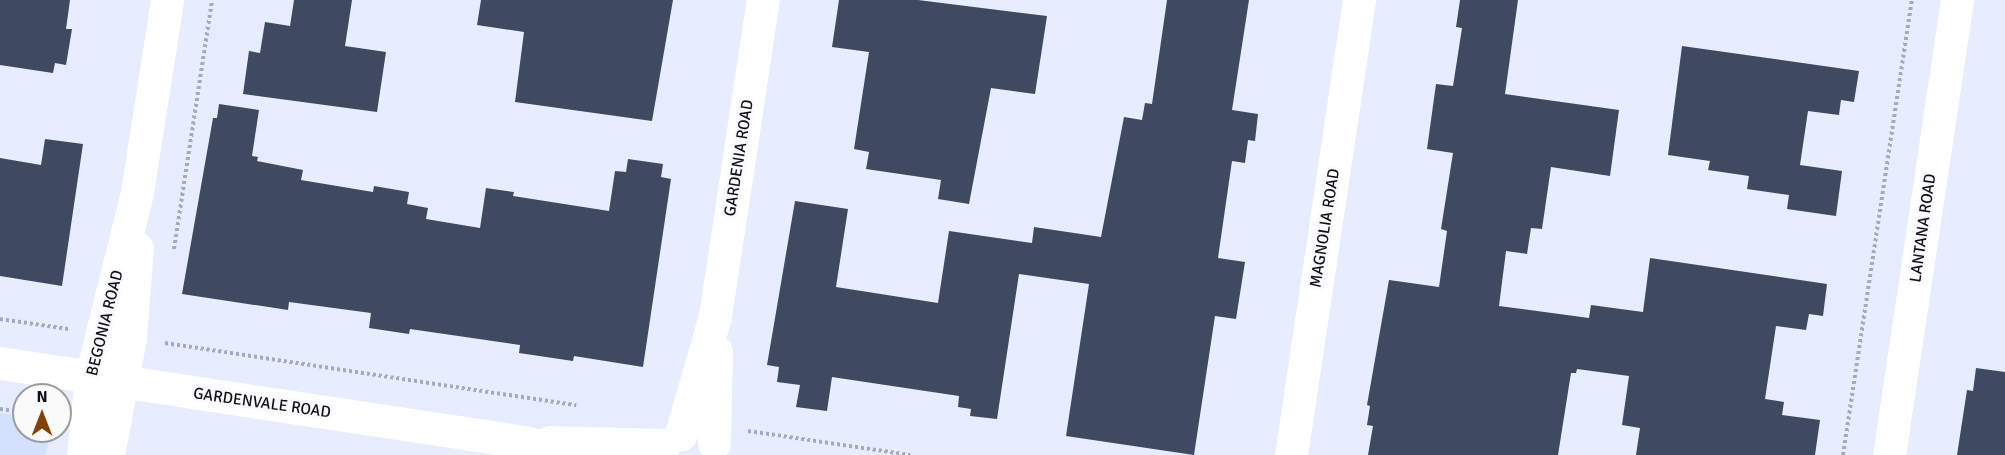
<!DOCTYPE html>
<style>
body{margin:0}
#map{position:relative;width:2005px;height:455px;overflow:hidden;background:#e6edfe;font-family:Signika,sans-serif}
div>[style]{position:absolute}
.built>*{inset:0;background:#d4e1fc}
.building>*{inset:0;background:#3f495f}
.path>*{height:4px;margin-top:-2px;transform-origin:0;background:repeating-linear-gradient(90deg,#a4aab8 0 3px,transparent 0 6px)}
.minor>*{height:33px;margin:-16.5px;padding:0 16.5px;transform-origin:16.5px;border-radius:16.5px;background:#fff}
span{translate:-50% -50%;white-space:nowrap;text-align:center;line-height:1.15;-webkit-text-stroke:6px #fafafa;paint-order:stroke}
.street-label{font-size:16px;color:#0c1018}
.north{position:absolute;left:12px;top:383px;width:60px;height:60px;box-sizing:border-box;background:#fafafa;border:2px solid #9b9ca0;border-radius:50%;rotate:0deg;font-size:16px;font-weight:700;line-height:24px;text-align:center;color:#0c1018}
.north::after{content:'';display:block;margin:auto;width:21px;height:27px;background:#824205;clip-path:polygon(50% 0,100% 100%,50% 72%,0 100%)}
</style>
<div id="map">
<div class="built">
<i style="clip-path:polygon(0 413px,24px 416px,24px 431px,50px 431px,46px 455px,0 455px)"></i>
</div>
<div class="building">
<i style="clip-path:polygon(0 0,70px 0,66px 29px,72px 29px,66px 65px,55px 63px,53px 73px,0 65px)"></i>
<i style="clip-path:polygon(294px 0,352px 0,345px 46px,386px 52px,377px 112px,243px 94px,249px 51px,260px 53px,265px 22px,290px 26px)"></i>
<i style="clip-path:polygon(481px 0,673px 0,652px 121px,515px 102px,524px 32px,477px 25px)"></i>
<i style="clip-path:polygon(839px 0,918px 0,1047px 16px,1035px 94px,991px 88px,969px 204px,938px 199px,941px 180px,866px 169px,869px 152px,854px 149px,869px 52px,832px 47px)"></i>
<i style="clip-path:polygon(1167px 0,1249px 0,1232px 110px,1258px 114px,1255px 141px,1248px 140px,1245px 163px,1232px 161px,1218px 258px,1245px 262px,1236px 319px,1215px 316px,1194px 455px,1066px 436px,1089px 284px,1019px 274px,997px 419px,970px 416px,971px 409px,958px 407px,959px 396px,832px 377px,827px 411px,796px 407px,800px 385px,777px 382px,779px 367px,767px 365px,795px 201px,848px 209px,836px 287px,938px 303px,949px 231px,1032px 243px,1034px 227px,1101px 237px,1124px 117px,1142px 120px,1145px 103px,1152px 104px)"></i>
<i style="clip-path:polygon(1460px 0,1518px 0,1505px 94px,1619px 110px,1610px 176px,1551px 167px,1542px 229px,1531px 228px,1527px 254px,1506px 251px,1499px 306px,1589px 318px,1591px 305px,1643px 312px,1650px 258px,1827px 284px,1823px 316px,1809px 314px,1806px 330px,1776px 326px,1765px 399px,1784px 402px,1782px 415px,1820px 420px,1815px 455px,1636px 455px,1640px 428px,1622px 425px,1629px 376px,1577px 369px,1576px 373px,1571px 373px,1558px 455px,1368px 455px,1373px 426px,1367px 425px,1370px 406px,1367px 405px,1389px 280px,1439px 287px,1447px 231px,1441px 229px,1453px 153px,1427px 149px,1436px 84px,1453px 86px,1462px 28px,1456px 27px)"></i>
<i style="clip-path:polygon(1682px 46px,1859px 71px,1854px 102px,1841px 100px,1839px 115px,1808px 111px,1800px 165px,1842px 171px,1836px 216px,1787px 209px,1789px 195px,1747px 189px,1749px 176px,1708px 170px,1710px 161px,1668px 155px)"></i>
<i style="clip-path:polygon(219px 104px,259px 110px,252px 156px,258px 157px,257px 161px,303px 170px,301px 180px,373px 192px,374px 186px,409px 192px,407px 204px,428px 208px,426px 219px,480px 228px,486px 188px,514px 192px,513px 196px,609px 211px,615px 171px,626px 172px,628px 159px,663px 164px,661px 177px,671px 179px,643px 367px,574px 356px,573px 361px,519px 353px,520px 345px,410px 329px,409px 334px,369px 328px,371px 313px,289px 302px,288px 310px,182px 294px,213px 118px,217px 118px)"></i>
<i style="clip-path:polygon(45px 139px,83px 144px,62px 286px,0 276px,0 158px,41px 165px)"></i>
<i style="clip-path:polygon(1976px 368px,2005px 372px,2005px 455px,1957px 455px,1967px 390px,1973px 391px)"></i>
</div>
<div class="path">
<i style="left:174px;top:249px;width:252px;rotate:-81.3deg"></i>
<i style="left:0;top:319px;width:69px;rotate:8.4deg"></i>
<i style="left:165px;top:343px;width:416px;rotate:8.6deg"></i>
<i style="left:0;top:409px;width:24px;rotate:7deg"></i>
<i style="left:748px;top:431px;width:164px;rotate:8.4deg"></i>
<i style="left:1843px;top:455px;width:460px;rotate:-81.4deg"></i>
</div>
<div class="minor">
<i style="left:0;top:363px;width:530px;rotate:8.57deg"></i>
<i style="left:524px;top:442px;width:54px;rotate:14deg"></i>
<i style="left:681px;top:434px;width:123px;rotate:-73.9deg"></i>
<i style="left:715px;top:316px;width:320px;rotate:-81.4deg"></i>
<i style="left:550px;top:442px;width:114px;rotate:1.5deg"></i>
<i style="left:714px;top:443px;width:92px;rotate:-88.8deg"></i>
<i style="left:83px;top:455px;width:78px;rotate:-84.1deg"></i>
<i style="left:91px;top:377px;width:191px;rotate:-76deg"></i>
<i style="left:137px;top:192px;width:194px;rotate:-81.1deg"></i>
<i style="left:108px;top:455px;width:119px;rotate:-79.4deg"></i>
<i style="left:130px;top:338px;width:90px;rotate:-85.6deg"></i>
<i style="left:1291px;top:455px;width:460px;rotate:-81.5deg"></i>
<i style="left:1889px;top:455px;width:460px;rotate:-81.5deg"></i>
</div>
<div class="street-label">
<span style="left:739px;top:158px;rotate:-81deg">GARDENIA ROAD</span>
<span style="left:1325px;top:228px;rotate:-81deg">MAGNOLIA ROAD</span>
<span style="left:1923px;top:228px;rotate:-82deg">LANTANA ROAD</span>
<span style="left:105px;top:323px;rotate:-76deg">BEGONIA ROAD</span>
<span style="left:262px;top:403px;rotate:8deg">GARDENVALE ROAD</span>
</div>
<div class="north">N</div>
</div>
